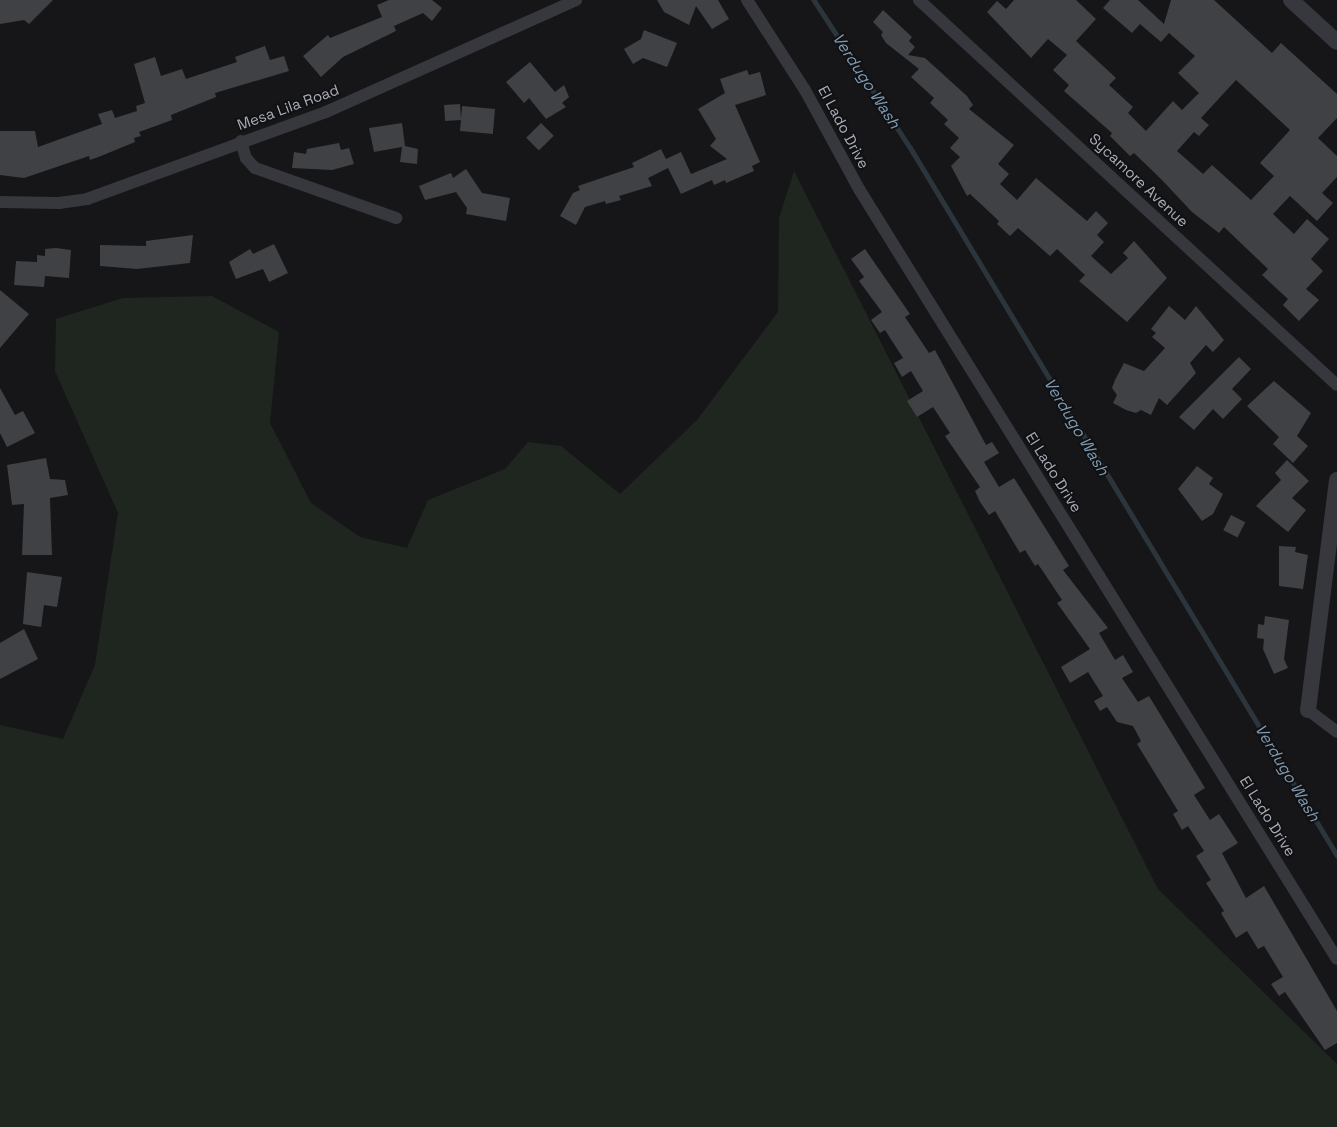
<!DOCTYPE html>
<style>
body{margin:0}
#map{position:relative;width:1337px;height:1127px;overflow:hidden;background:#161618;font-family:"Space Grotesk",sans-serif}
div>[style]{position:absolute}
.green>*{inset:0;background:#1e261f}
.stream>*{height:4.5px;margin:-2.25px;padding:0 2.25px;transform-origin:2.25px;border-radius:2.25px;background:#2c353c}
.building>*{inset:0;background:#404145;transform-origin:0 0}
.minor>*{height:12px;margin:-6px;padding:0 6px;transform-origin:6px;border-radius:6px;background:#37383d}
.tertiary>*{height:16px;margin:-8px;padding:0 8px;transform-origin:8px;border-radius:8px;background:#37383d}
span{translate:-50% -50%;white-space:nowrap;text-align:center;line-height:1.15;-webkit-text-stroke:4px #111113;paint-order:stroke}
.street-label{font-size:15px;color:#a8adb8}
.water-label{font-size:16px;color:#7f9bb3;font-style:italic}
</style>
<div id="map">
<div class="green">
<i style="clip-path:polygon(794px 171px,1158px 889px,1337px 1064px,1337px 1127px,0 1127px,0 725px,63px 739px,95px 665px,118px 513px,55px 371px,56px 319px,123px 298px,212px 296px,279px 332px,270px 423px,311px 503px,360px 537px,407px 548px,428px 500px,505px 469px,528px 442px,561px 446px,620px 494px,697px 420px,778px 312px,779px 218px)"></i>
</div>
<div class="stream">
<i style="left:814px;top:0;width:176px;rotate:56.9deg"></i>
<i style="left:910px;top:147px;width:827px;rotate:58.91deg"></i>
</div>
<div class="building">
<i style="clip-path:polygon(0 0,53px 0,29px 24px,24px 20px,0 24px)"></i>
<i style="clip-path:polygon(389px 0,432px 0,442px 8px,432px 21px,423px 13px,394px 26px,396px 31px,343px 57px,321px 77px,303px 56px,328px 35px,330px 38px,382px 17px,377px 5px)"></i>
<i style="clip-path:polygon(657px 0,718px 0,729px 19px,712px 29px,696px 6px,689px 25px,664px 12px)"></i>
<i style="clip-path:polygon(evenodd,1014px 0,1076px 0,1096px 19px,1076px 41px,1116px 78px,1109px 85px,1133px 107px,1128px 113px,1146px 131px,1173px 101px,1182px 110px,1199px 93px,1178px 73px,1195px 56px,1169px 33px,1161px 42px,1140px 24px,1132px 33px,1103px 8px,1110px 0,1138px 0,1164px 24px,1171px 0,1214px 0,1272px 53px,1281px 43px,1337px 94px,1337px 118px,1318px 138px,1337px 156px,1337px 177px,1322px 193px,1333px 203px,1317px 221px,1290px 196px,1273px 214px,1294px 234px,1307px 219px,1329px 239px,1311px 259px,1323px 271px,1306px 289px,1319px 300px,1299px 321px,1283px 305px,1288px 299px,1262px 275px,1268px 269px,1224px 227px,1219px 233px,1192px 212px,1162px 180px,1134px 153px,1130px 156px,1110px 136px,1112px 133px,1064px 91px,1069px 85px,1053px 70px,1067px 55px,1048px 39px,1031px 58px,987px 12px,997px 1px,1006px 9px,1014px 0,1236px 80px,1290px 130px,1260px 163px,1274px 176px,1251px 200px,1212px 165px,1203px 174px,1177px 151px,1194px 132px,1199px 136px,1209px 125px,1201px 118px,1236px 80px)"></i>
<i style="clip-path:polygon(883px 10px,912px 37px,909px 41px,915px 47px,908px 55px,925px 58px,967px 96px,973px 105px,969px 109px,1014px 145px,998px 164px,1009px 174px,1000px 184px,1017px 200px,1036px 178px,1087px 221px,1096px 211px,1108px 223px,1097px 235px,1104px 242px,1091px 256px,1111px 274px,1128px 258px,1123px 253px,1134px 241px,1167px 278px,1127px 322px,1079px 281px,1085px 275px,1057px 249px,1050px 256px,1018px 228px,1010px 236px,997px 224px,999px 221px,970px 194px,967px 196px,951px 166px,960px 157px,950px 148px,959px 138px,944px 124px,948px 120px,930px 103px,934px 98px,911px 77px,919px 69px,886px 43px,881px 35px,883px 32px,873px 22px)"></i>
<i style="clip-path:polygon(644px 30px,677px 43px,667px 67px,643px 58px,633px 64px,624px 49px,641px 39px)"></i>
<i style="clip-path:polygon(265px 46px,270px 60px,284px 56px,289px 71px,215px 93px,216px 97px,171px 115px,172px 120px,139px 132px,141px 136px,134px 138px,135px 142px,101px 156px,90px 160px,89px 156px,24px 178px,0 175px,0 131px,35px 131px,38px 147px,102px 124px,98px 114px,112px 110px,115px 118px,137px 111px,136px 106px,145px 103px,134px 64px,155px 57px,161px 76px,182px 69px,186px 79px,237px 62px,235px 57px)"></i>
<i style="clip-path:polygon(530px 62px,555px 92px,564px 85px,569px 97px,562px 103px,566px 107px,546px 119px,529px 98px,524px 103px,506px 82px)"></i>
<i style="clip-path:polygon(747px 70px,749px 75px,760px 72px,766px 95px,735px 105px,760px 162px,752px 166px,754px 171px,726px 183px,725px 180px,714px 185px,712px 180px,681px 194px,668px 168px,648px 178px,652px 186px,619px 196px,621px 200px,606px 204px,605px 201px,585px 207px,576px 225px,560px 216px,573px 193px,580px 190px,578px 186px,634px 167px,632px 163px,661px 149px,666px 159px,681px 152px,691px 174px,727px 159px,710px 146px,716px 139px,698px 109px,725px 93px,720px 79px)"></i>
<i style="left:460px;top:104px;width:16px;height:16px;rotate:86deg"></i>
<i style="left:495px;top:109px;width:25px;height:33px;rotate:95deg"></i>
<i style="clip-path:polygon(402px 123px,405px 146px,418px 149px,417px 164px,400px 162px,402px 147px,374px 152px,369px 128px)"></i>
<i style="left:541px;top:123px;width:18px;height:21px;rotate:45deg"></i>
<i style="clip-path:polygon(339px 143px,341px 150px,349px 148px,354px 164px,332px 170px,292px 168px,294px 152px,306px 154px,307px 149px)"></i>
<i style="clip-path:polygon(466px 169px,482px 193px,510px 198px,506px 221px,466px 214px,467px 208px,456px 192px,425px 200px,419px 186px,451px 173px,453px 178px)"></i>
<i style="clip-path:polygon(193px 235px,190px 263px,137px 269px,100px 266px,100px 245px,146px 246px,146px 241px)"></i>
<i style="clip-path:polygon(274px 244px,288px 273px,269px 282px,263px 269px,236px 279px,229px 262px,250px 249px,253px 254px)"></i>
<i style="clip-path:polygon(56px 248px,71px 250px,69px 278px,45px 276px,44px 287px,14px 285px,16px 261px,37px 262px,37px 255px,45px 256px,45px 249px)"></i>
<i style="clip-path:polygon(865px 249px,910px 314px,905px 317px,929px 353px,935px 350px,986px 445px,992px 442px,999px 453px,984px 462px,999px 487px,1014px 478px,1069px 566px,1063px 570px,1108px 628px,1099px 633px,1115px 660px,1123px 655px,1133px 672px,1122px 678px,1138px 702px,1149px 696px,1205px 788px,1194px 795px,1210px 820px,1219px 814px,1238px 843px,1222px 853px,1246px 898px,1264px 886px,1337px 1011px,1337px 1043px,1325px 1050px,1285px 992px,1279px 996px,1271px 984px,1283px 977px,1264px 946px,1258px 949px,1247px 931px,1236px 938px,1221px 913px,1224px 911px,1206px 883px,1211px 880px,1196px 856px,1204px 851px,1188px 826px,1182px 830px,1173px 814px,1178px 811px,1137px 744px,1141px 741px,1133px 726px,1117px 722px,1107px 707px,1100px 711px,1094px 701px,1103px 696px,1088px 672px,1070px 683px,1061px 667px,1090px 649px,1057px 603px,1062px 600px,1038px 564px,1035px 566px,1025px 550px,1020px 553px,995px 511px,989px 515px,980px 502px,975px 491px,980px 487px,945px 436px,950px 433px,933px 407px,917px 417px,907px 401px,923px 391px,911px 371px,902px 377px,894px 363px,903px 358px,885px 330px,880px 333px,871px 320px,882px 312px,859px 281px,864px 277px,851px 259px)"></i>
<i style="clip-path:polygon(0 290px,29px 314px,0 348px)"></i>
<i style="clip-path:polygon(1169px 306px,1185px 320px,1196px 306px,1224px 340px,1213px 352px,1206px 345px,1190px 363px,1196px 373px,1167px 405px,1159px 398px,1151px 415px,1141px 410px,1136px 413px,1126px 410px,1113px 403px,1117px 395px,1112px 388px,1115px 380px,1124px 363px,1144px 371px,1165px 348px,1152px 337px,1156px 333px,1151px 329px)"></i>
<i style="clip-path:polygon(1239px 357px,1251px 369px,1232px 389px,1242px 399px,1223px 419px,1213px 409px,1194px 430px,1179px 417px)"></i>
<i style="clip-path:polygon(1274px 381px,1311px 413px,1297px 436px,1308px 446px,1293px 463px,1273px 444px,1279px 437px,1247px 406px)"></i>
<i style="clip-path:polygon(0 388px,15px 415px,23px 411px,35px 433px,7px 447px,0 433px)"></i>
<i style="clip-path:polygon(46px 458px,50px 479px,65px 480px,68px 495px,50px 498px,52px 555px,22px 555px,24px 504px,12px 505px,7px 465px)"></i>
<i style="clip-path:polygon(1287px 460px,1309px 481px,1292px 498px,1306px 510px,1288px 532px,1256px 506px,1281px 480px,1275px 473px)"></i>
<i style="clip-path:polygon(1197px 466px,1213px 478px,1209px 484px,1223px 494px,1213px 514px,1202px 521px,1178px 489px)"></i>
<i style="left:1231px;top:515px;width:16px;height:17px;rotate:27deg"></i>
<i style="clip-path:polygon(1279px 546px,1296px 547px,1295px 552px,1308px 555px,1303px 589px,1279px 586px)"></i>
<i style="clip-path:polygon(27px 572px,62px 577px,57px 607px,44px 605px,41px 627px,23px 624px)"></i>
<i style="clip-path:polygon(1265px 616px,1289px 620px,1284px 659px,1288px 668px,1274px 674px,1263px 649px,1264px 639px,1257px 638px,1258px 624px,1264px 625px)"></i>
<i style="clip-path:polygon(24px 629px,38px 659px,0 679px,0 643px)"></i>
</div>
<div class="minor">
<i style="left:747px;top:0;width:107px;rotate:57.2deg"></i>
<i style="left:805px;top:90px;width:113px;rotate:61.4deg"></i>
<i style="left:859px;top:189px;width:906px;rotate:58.17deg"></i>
<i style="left:919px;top:0;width:568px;rotate:42.65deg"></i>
<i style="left:241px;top:141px;width:18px;rotate:74deg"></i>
<i style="left:246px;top:158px;width:13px;rotate:48deg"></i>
<i style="left:255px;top:168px;width:150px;rotate:19.5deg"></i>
<i style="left:0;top:202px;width:59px;rotate:1deg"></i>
<i style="left:59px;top:203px;width:28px;rotate:-8deg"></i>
<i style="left:87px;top:199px;width:254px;rotate:-20deg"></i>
<i style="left:326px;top:112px;width:274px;rotate:-24.1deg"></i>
<i style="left:1308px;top:710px;width:36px;rotate:37deg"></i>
</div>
<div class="tertiary">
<i style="left:1291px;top:0;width:62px;rotate:42.4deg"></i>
<i style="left:1308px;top:710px;width:232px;rotate:-82.8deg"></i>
</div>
<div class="street-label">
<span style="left:288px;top:107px;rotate:-20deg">Mesa Lila Road</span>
<span style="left:844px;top:127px;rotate:62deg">El Lado Drive</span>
<span style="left:1139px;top:180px;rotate:43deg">Sycamore Avenue</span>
<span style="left:1054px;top:472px;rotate:58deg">El Lado Drive</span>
<span style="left:1268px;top:816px;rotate:58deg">El Lado Drive</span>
</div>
<div class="water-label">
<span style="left:866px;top:81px;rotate:57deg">Verdugo Wash</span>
<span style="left:1076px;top:427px;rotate:59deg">Verdugo Wash</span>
<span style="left:1287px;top:773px;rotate:59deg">Verdugo Wash</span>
</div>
</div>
